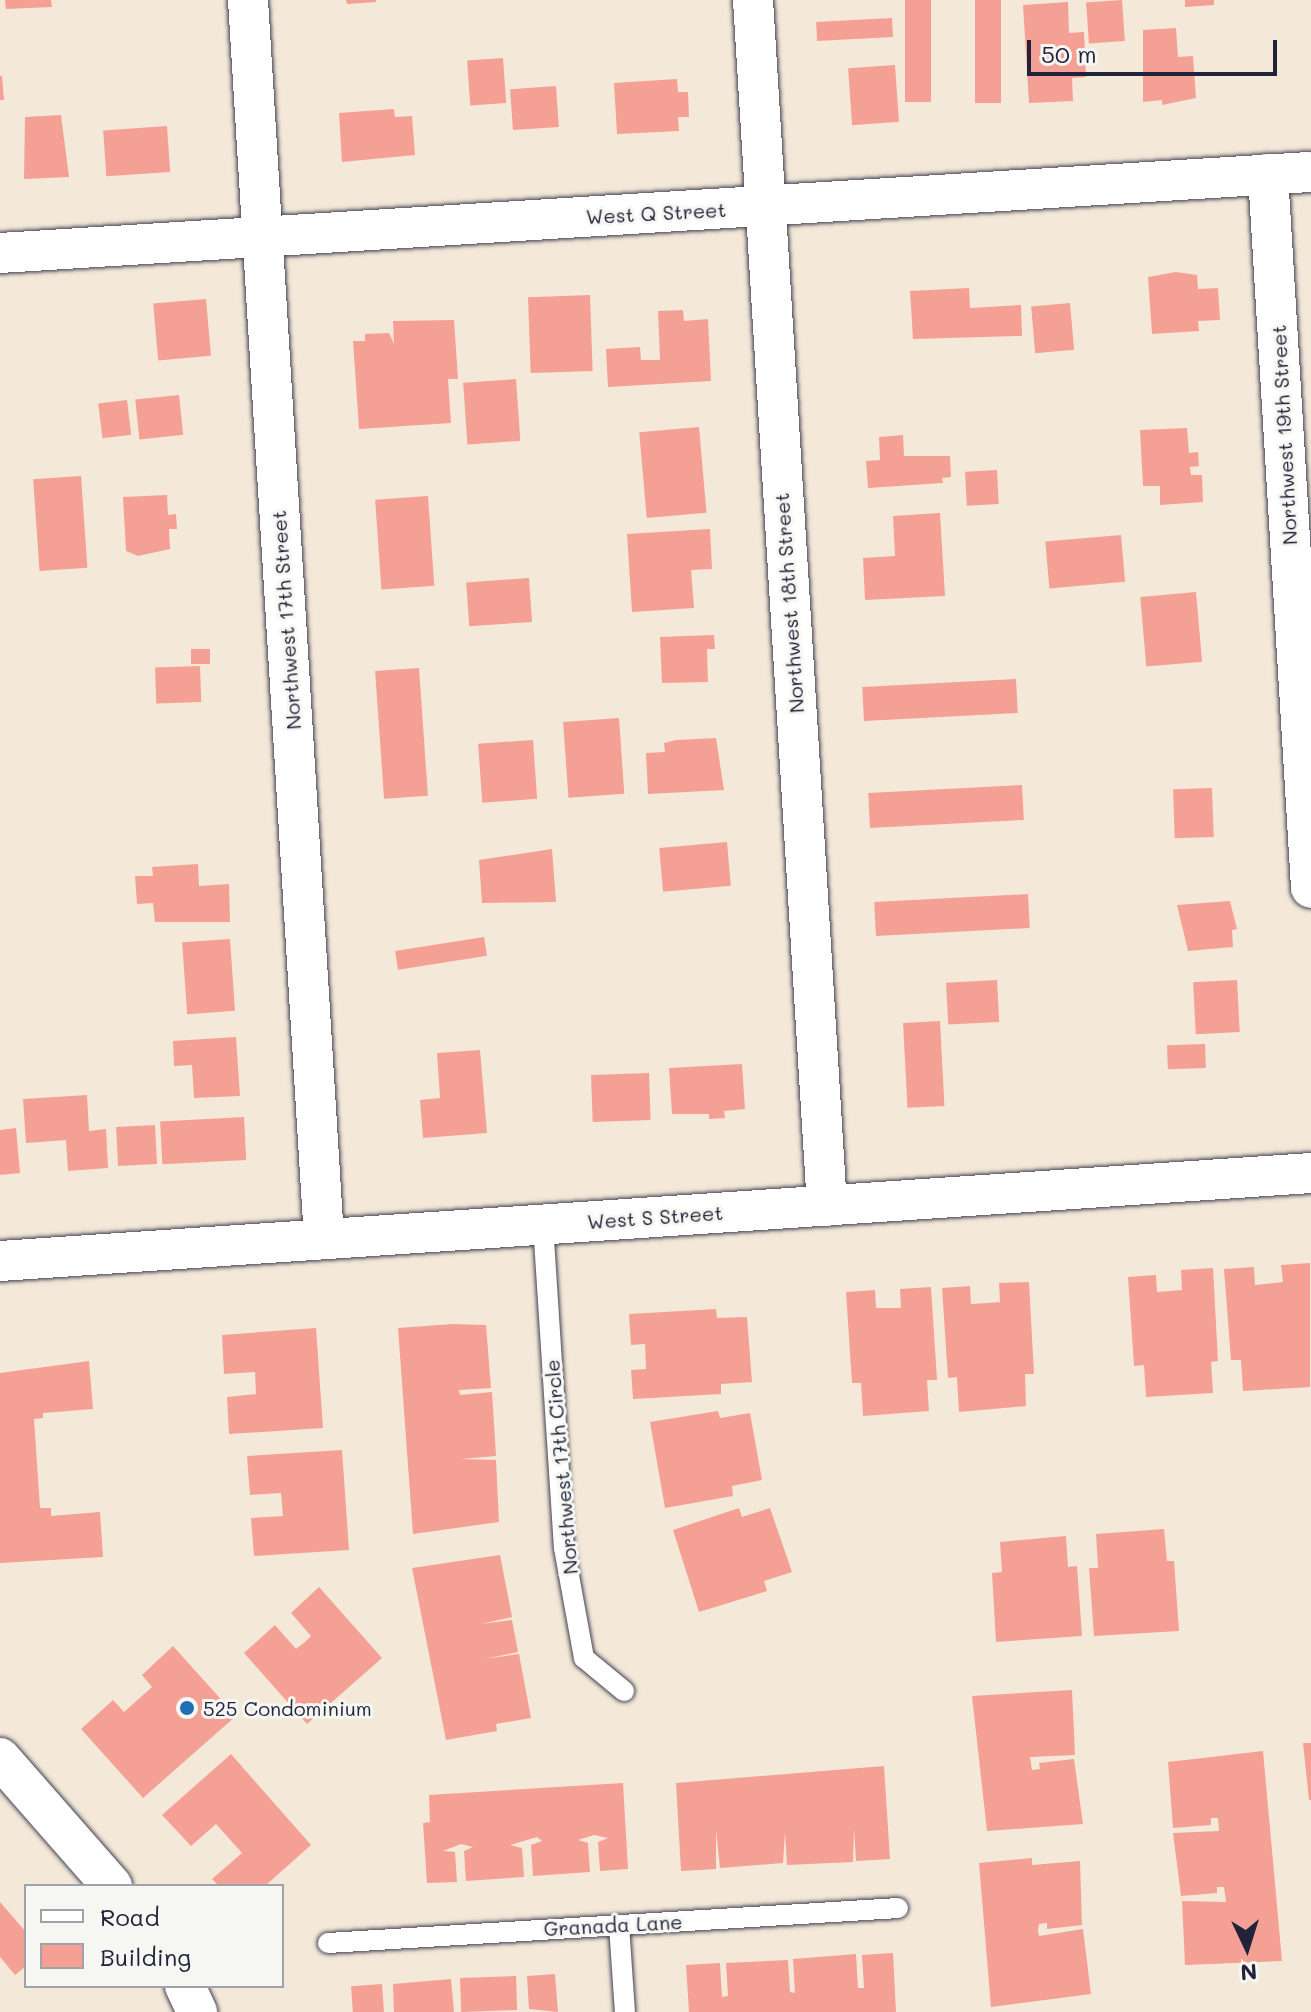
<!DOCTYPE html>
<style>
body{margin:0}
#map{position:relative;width:1311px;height:2012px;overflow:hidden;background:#f4e9d8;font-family:Mali,sans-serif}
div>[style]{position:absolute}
.building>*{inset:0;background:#f5a095;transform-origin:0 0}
.roads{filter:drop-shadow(0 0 2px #424053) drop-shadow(0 0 2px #424053)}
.service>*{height:20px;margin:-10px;padding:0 10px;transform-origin:10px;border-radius:10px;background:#fff}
.minor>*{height:40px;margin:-20px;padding:0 20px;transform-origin:20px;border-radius:20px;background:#fff}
.dots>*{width:22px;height:22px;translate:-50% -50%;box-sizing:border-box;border:4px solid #f6f6f2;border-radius:50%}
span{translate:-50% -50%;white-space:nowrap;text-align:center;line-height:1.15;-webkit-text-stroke:6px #f6f6f2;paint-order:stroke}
.street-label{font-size:20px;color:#22223b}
.poi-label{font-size:20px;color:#22223b}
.left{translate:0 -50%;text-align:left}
.legend{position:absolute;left:24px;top:1884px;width:260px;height:104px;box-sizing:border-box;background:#f6f6f2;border:2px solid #a1a1a9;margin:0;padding:10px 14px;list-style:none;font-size:24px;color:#22223b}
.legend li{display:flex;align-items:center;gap:16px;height:40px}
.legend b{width:40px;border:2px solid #a1a1a9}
.north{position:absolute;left:1207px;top:1908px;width:80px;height:80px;-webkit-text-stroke:6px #f6f6f2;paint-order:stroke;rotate:176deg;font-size:22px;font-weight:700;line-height:32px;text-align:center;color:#22223b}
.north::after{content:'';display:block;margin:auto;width:28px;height:36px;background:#22223b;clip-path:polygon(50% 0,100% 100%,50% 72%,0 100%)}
.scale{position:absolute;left:1027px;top:40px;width:250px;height:36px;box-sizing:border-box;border:4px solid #22223b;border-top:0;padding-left:10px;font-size:24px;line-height:28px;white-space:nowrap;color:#22223b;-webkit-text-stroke:6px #f6f6f2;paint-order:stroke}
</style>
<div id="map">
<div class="building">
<i style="clip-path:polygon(5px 0,51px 0,52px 7px,6px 9px)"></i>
<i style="clip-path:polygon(346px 0,376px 0,376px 2px,347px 4px)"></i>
<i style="left:905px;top:0;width:26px;height:102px"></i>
<i style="left:975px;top:0;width:26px;height:103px"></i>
<i style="left:1122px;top:0;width:41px;height:36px;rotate:86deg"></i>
<i style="clip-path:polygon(1185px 0,1214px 0,1214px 5px,1185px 7px)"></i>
<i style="clip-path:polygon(1068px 2px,1069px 33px,1084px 32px,1086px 77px,1072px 78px,1073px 101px,1029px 103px,1023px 5px)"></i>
<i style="left:892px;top:18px;width:19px;height:76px;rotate:87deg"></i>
<i style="clip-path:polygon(1176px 28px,1178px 57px,1193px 56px,1196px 98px,1162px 105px,1162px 100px,1143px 102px,1143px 30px)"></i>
<i style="left:503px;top:58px;width:45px;height:36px;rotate:86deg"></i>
<i style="left:895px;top:65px;width:57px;height:47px;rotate:86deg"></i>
<i style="clip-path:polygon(0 76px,2px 76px,4px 100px,0 100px)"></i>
<i style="clip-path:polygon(677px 79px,678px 92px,688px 92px,689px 117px,678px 117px,679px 131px,617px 134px,614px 83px)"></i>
<i style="left:556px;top:86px;width:41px;height:46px;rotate:86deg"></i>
<i style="clip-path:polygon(394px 109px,395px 117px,412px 116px,415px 155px,342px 162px,339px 113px)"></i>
<i style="clip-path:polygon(61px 115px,69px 177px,24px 179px,25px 117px)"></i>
<i style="left:167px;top:126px;width:46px;height:64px;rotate:86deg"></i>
<i style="clip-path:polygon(1176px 272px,1197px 275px,1198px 289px,1218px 288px,1220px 320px,1198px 321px,1199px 331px,1152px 334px,1148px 277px)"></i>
<i style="clip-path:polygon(969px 288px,970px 308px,1021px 305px,1022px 336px,913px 339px,910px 291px)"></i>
<i style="left:590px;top:295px;width:76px;height:62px;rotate:88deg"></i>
<i style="left:206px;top:299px;width:57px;height:53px;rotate:85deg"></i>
<i style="left:1070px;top:303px;width:47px;height:39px;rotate:85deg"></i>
<i style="clip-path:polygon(683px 310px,684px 321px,708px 319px,711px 381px,608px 387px,606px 349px,640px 347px,641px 360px,660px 360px,658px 311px)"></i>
<i style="clip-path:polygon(454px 320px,458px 379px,448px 379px,451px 423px,359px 429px,353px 341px,365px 341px,365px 334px,389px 333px,394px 344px,393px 321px)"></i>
<i style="left:516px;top:379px;width:62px;height:53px;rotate:86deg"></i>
<i style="left:179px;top:395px;width:40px;height:44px;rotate:84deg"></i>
<i style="left:127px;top:400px;width:35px;height:29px;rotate:83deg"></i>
<i style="left:699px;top:427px;width:86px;height:60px;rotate:85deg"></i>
<i style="clip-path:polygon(1187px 428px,1189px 453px,1198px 452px,1199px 466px,1190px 467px,1191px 475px,1202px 475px,1203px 502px,1160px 505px,1160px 486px,1143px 486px,1140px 430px)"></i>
<i style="clip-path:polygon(903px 435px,904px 456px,950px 456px,951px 477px,942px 478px,943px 483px,868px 488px,866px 461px,880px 460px,879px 437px)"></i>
<i style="left:997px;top:470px;width:34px;height:32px;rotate:87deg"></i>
<i style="left:81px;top:476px;width:92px;height:48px;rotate:86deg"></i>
<i style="clip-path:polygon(167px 495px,168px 515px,176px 514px,177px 529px,169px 529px,170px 549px,138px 556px,126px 551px,123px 497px)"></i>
<i style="left:428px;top:496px;width:90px;height:53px;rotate:86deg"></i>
<i style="clip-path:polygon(940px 513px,945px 596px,865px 600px,863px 558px,895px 556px,893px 516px)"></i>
<i style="clip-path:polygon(710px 529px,712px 569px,691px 570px,694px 608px,632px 612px,627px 534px)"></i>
<i style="left:1121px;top:535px;width:47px;height:76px;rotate:85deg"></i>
<i style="left:529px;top:578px;width:44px;height:63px;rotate:86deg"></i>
<i style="left:1196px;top:592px;width:70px;height:56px;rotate:85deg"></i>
<i style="clip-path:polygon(714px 635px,715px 649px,707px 649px,708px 682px,662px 683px,660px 637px)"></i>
<i style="left:191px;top:649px;width:19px;height:15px"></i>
<i style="left:200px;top:666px;width:36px;height:45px;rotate:88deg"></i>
<i style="left:419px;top:668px;width:128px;height:44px;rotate:86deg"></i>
<i style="left:1016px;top:679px;width:34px;height:154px;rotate:87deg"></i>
<i style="left:619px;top:718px;width:76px;height:56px;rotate:86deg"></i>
<i style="clip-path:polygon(716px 738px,724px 790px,648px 794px,646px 753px,665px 752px,664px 743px,676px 740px)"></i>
<i style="left:533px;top:740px;width:59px;height:55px;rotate:86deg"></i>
<i style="left:1022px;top:785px;width:35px;height:154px;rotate:87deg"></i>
<i style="left:1212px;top:788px;width:49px;height:39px;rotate:88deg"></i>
<i style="left:727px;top:842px;width:44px;height:68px;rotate:85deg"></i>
<i style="clip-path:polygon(552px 849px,556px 902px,482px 903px,479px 860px)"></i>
<i style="clip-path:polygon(198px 864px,199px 886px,229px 884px,230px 922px,155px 922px,153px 903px,137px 904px,135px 876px,153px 876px,152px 867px)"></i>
<i style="left:1028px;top:894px;width:34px;height:154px;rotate:87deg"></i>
<i style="clip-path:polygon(1230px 901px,1237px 929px,1232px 930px,1233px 947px,1188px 951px,1177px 905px)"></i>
<i style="left:484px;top:937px;width:19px;height:90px;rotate:81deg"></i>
<i style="left:230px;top:939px;width:72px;height:48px;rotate:86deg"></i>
<i style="left:997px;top:980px;width:42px;height:51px;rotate:87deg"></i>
<i style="left:1237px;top:980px;width:52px;height:44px;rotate:87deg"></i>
<i style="left:940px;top:1021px;width:85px;height:37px;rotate:87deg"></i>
<i style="clip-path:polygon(236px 1037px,240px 1096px,194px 1098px,192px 1065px,174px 1066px,173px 1041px)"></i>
<i style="left:1205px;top:1044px;width:24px;height:38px;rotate:88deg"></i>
<i style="clip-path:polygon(480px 1050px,487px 1133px,423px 1138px,420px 1100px,440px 1098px,437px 1053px)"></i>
<i style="clip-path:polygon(742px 1064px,745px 1109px,724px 1111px,725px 1118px,709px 1119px,709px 1114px,672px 1114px,669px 1068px)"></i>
<i style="left:649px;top:1073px;width:47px;height:58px;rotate:88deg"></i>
<i style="clip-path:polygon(87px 1095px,89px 1131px,106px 1129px,108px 1168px,68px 1171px,66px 1140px,26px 1143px,23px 1099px)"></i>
<i style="left:244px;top:1117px;width:43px;height:84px;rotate:87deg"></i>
<i style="left:155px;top:1125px;width:39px;height:39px;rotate:87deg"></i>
<i style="clip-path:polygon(16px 1128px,20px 1173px,0 1175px,0 1130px)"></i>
<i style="clip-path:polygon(1310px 1263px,1310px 1387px,1243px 1391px,1241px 1360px,1231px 1360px,1224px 1269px,1254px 1267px,1255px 1285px,1283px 1282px,1281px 1265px)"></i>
<i style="clip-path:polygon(1213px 1268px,1218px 1361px,1211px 1362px,1213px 1393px,1146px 1397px,1144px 1365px,1134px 1366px,1128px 1277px,1156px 1275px,1157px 1292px,1182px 1290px,1181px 1270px)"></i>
<i style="clip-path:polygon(1029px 1282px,1034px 1374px,1025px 1374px,1026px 1406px,959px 1412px,957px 1377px,948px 1378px,942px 1288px,970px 1286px,971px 1304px,988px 1303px,1000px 1302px,999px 1283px)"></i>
<i style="clip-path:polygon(931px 1287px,937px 1380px,927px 1380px,929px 1411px,863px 1416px,861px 1383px,852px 1383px,846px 1292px,875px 1290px,876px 1308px,901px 1308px,900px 1289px)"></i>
<i style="clip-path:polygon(716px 1309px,717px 1318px,747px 1317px,752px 1382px,721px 1384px,721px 1394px,633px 1399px,631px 1370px,646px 1369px,645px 1344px,631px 1345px,629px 1314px)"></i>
<i style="clip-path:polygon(453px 1324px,486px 1325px,491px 1388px,459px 1390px,460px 1395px,492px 1392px,496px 1456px,461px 1459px,496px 1460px,499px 1522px,413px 1534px,398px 1328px)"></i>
<i style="clip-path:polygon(316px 1328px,323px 1428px,229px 1434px,227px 1397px,256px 1394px,255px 1372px,224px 1374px,222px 1335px)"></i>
<i style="clip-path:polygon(89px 1361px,93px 1409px,43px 1413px,43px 1418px,34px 1419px,40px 1508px,51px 1508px,51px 1516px,100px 1512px,103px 1557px,0 1563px,0 1373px)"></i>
<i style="clip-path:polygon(718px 1411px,720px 1418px,750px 1413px,762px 1480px,732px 1486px,733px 1496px,665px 1508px,650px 1422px)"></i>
<i style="clip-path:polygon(342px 1450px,349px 1550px,254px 1556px,251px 1518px,283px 1516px,281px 1493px,250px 1495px,247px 1456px)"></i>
<i style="clip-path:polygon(739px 1508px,742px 1517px,770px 1508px,792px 1572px,764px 1581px,767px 1591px,699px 1612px,673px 1530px)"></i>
<i style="clip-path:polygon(1164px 1529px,1167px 1561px,1174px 1561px,1179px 1631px,1094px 1636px,1089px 1568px,1098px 1568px,1096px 1534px)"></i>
<i style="clip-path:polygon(1066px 1536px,1068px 1567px,1077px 1566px,1082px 1636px,996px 1642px,992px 1573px,1002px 1572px,1000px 1542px)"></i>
<i style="clip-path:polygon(500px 1555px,512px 1617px,481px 1624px,512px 1620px,518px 1652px,484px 1659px,519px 1654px,531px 1718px,496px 1724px,497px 1731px,446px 1740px,412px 1568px)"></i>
<i style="clip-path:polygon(319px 1587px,382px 1658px,307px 1724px,244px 1653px,275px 1625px,296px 1649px,305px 1642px,311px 1636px,291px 1613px)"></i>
<i style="clip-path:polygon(173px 1646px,236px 1716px,143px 1798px,81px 1729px,113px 1700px,124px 1712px,152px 1687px,142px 1675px)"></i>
<i style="clip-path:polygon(1072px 1690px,1075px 1755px,1030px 1757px,1032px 1770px,1040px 1769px,1039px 1763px,1074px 1759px,1083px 1824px,987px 1831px,972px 1696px)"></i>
<i style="clip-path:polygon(1303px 1743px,1311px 1743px,1311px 1800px,1309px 1800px)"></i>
<i style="clip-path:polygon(1263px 1751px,1282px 1961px,1185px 1965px,1182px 1901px,1226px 1902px,1225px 1894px,1224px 1887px,1217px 1887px,1217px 1893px,1181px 1896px,1173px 1833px,1219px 1831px,1218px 1818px,1211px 1818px,1211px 1825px,1173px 1828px,1168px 1762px)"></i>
<i style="clip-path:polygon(231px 1754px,311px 1845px,265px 1886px,219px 1886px,212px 1879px,242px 1853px,216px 1824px,191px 1846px,162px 1815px)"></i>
<i style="clip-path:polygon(884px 1766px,890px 1859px,856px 1861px,854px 1828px,853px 1862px,787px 1865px,785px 1832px,783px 1863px,720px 1868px,716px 1830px,716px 1869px,681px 1871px,676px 1783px)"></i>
<i style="clip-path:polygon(623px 1783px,628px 1869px,600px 1871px,598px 1842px,608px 1838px,594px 1835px,578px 1840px,588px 1843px,590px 1872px,533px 1876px,531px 1845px,542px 1841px,537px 1837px,510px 1845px,522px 1848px,524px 1877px,466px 1881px,464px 1851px,473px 1847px,461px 1844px,443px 1851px,455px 1852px,457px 1882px,427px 1883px,423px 1823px,430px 1822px,429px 1795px)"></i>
<i style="clip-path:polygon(1032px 1858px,1032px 1865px,1080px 1861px,1082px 1925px,1047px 1929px,1047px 1923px,1039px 1924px,1038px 1930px,1039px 1936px,1083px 1929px,1091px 1994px,991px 2007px,979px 1863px)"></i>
<i style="clip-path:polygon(0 1902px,26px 1932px,26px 1966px,15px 1975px,0 1957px)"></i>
<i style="clip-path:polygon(893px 1953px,896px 2012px,689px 2012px,686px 1965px,720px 1963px,722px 1997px,728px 1996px,726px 1963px,788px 1960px,790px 1992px,795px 1993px,793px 1959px,856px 1954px,858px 1988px,864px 1988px,862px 1955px)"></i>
<i style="clip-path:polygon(555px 1974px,558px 2012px,529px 2009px,527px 1976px)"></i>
<i style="left:516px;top:1976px;width:34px;height:56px;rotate:88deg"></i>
<i style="clip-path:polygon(451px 1979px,454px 2012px,394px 2012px,393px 1984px)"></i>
<i style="left:382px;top:1984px;width:28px;height:31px;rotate:86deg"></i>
</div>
<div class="roads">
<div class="service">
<i style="left:543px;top:1224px;width:325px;rotate:86.3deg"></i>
<i style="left:564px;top:1548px;width:112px;rotate:79.7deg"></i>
<i style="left:584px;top:1658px;width:52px;rotate:39.5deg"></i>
<i style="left:619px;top:1925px;width:87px;rotate:86.1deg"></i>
<i style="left:328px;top:1943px;width:571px;rotate:-3.51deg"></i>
</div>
<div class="minor">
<i style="left:248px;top:0;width:1241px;rotate:86.49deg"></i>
<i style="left:753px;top:0;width:1208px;rotate:86.49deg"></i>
<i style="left:1268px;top:174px;width:715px;rotate:86.55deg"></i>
<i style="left:0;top:253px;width:1313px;rotate:-3.54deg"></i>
<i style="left:0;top:1261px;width:1314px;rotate:-3.84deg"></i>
<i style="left:0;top:1758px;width:170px;rotate:48.8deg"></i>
<i style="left:185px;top:1986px;width:29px;rotate:65deg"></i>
</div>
</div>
<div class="dots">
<i style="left:187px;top:1708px;background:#1f6fb2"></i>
</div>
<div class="street-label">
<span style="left:656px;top:213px;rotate:-3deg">West Q Street</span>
<span style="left:1284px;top:435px;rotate:-93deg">Northwest 19th Street</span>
<span style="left:789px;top:603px;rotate:-94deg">Northwest 18th Street</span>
<span style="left:286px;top:620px;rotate:-94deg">Northwest 17th Street</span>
<span style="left:655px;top:1217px;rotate:-4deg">West S Street</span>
<span style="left:561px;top:1467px;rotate:-95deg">Northwest 17th Circle</span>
<span style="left:613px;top:1925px;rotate:-3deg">Granada Lane</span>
</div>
<div class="poi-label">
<span class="left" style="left:203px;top:1708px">525 Condominium</span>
</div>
<ul class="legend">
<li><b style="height:10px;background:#fff"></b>Road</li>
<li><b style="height:22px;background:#f5a095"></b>Building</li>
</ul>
<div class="north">N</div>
<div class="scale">50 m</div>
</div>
